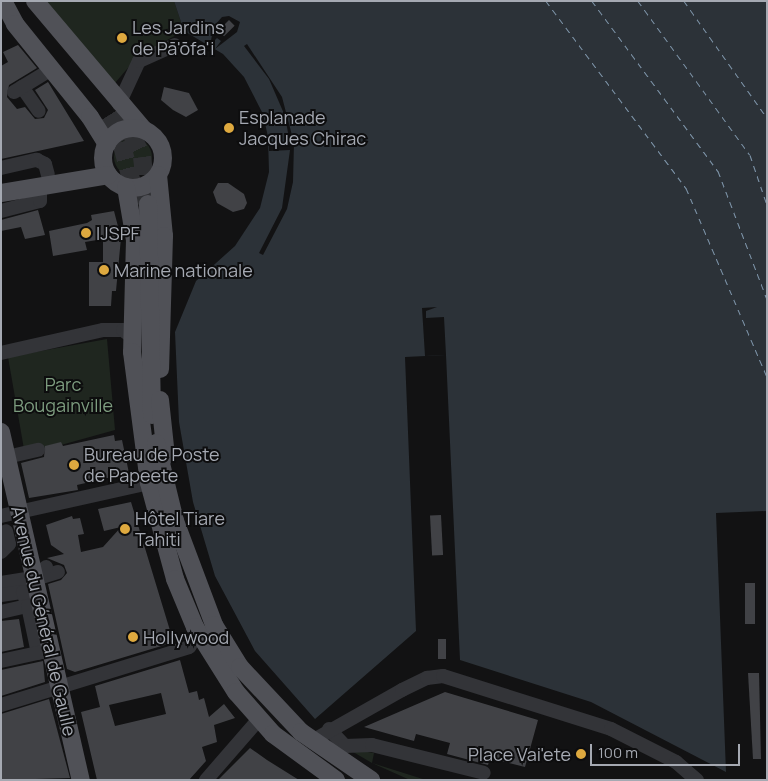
<!DOCTYPE html>
<meta charset="utf-8">
<style>
body{margin:0}
#map{position:relative;width:768px;height:781px;overflow:hidden;background:#121213;font-family:Manrope,sans-serif}
div>[style]{position:absolute}
.green>*{inset:0;background:#1f261f}
.round{border-radius:50%}
.water>*{inset:0;background:#2c3238}
.pier>*{inset:0;background:#121213}
.ferry>*{height:1px;margin-top:-0.5px;transform-origin:0;background:repeating-linear-gradient(90deg,#7f96ab 0 6px,transparent 0 11px)}
.building>*{inset:0;background:#414246;transform-origin:0 0}
.major-tunnel>*{height:18px;margin-top:-9px;transform-origin:0;background:repeating-linear-gradient(90deg,#2f3033 0 18px,transparent 0 27px)}
.minor>*{height:14px;margin:-7px;padding:0 7px;transform-origin:7px;border-radius:7px;background:#333438}
.major>*{height:18px;margin:-9px;padding:0 9px;transform-origin:9px;border-radius:9px;background:#505157}
.major>.ring{margin:-9px;padding:0;box-sizing:content-box;background:none;border:18px solid #505157;border-radius:50%}
.dots>*{width:14px;height:14px;translate:-50% -50%;box-sizing:border-box;border:2px solid #0d0d0e;border-radius:50%}
span{translate:-50% -50%;white-space:nowrap;text-align:center;line-height:1.15;-webkit-text-stroke:4px #0d0d0e;paint-order:stroke}
.poi-label{font-size:18px;color:#a5a9b2}
.left{translate:0 -50%;text-align:left}
.right{translate:-100% -50%;text-align:right}
.park-label{font-size:18px;color:#7d9c7f}
.street-label{font-size:18px;color:#a5a9b2}
.frame{position:absolute;inset:0;border:2px solid #a5a9b2;pointer-events:none}
.scale{position:absolute;left:590px;top:744px;width:150px;height:22px;box-sizing:border-box;border:2px solid #a5a9b2;border-top:0;padding-left:6px;font-size:15px;line-height:18px;white-space:nowrap;color:#a5a9b2;-webkit-text-stroke:4px #0d0d0e;paint-order:stroke}
</style>
<div id="map">
<div class="green">
<i style="clip-path:polygon(40px 1px,174px 1px,184px 31px,139px 55px,115px 83px)"></i>
<i class="round" style="left:114px;top:138px;width:38px;height:38px"></i>
<i style="clip-path:polygon(107px 339px,115px 430px,25px 455px,8px 357px)"></i>
<i style="clip-path:polygon(348px 749px,374px 753px,372px 763px,426px 780px,410px 780px,372px 763px)"></i>
</div>
<div class="water">
<i style="clip-path:polygon(174px 1px,767px 1px,767px 511px,716px 513px,726px 772px,591px 702px,460px 660px,446px 355px,405px 357px,416px 631px,315px 719px,255px 651px,215px 576px,193px 502px,179px 422px,175px 332px,196px 281px,235px 246px,260px 208px,269px 172px,268px 137px,263px 114px,244px 77px,223px 54px,184px 31px)"></i>
</div>
<div class="pier">
<i style="clip-path:polygon(229px 16px,240px 22px,237px 32px,215px 49px,221px 41px,217px 38px,210px 45px,214px 26px,222px 17px)"></i>
<i style="clip-path:polygon(247px 44px,282px 97px,294px 143px,293px 182px,287px 209px,263px 255px,259px 253px,282px 208px,290px 150px,269px 151px,269px 146px,290px 144px,285px 116px,269px 79px,244px 46px)"></i>
<i style="clip-path:polygon(437px 307px,426px 311px,426px 318px,444px 317px,446px 355px,425px 356px,422px 308px)"></i>
</div>
<div class="ferry">
<i style="left:546px;top:1px;width:234px;rotate:53.2deg"></i>
<i style="left:686px;top:188px;width:206px;rotate:66.8deg"></i>
<i style="left:592px;top:1px;width:212px;rotate:53.5deg"></i>
<i style="left:718px;top:171px;width:137px;rotate:69.1deg"></i>
<i style="left:638px;top:1px;width:190px;rotate:54deg"></i>
<i style="left:750px;top:155px;width:53px;rotate:71.2deg"></i>
<i style="left:684px;top:1px;width:143px;rotate:54.6deg"></i>
</div>
<div class="building">
<i style="left:229px;top:20px;width:8px;height:15px;rotate:45deg"></i>
<i style="clip-path:polygon(18px 45px,37px 68px,9px 85px,7px 97px,17px 109px,25px 107px,35px 119px,44px 118px,48px 110px,35px 90px,48px 82px,84px 141px,1px 159px,1px 66px,8px 62px,3px 52px)"></i>
<i style="clip-path:polygon(164px 87px,189px 93px,198px 110px,186px 117px,173px 110px,161px 100px)"></i>
<i style="clip-path:polygon(218px 183px,228px 183px,244px 194px,247px 203px,244px 209px,233px 212px,217px 203px,213px 192px)"></i>
<i style="clip-path:polygon(38px 210px,45px 235px,25px 239px,21px 227px,1px 231px,1px 220px)"></i>
<i style="clip-path:polygon(114px 211px,121px 238px,116px 291px,112px 291px,111px 306px,89px 306px,89px 262px,103px 262px,103px 239px,85px 242px,87px 250px,53px 256px,49px 231px,87px 223px,92px 220px,91px 215px)"></i>
<i style="clip-path:polygon(114px 435px,115px 441px,122px 440px,129px 473px,77px 485px,78px 490px,29px 498px,21px 463px,44px 457px,45px 446px,61px 442px,63px 446px)"></i>
<i style="clip-path:polygon(131px 502px,172px 637px,168px 644px,75px 672px,67px 669px,48px 584px,61px 580px,67px 573px,64px 565px,47px 558px,64px 554px,51px 545px,46px 525px,72px 516px,73px 519px,80px 518px,84px 534px,78px 535px,81px 552px,103px 547px,121px 527px,104px 531px,98px 509px)"></i>
<i style="left:441px;top:515px;width:40px;height:11px;rotate:87deg"></i>
<i style="left:745px;top:583px;width:10px;height:41px"></i>
<i style="clip-path:polygon(19px 619px,24px 647px,1px 652px,1px 621px)"></i>
<i style="left:438px;top:639px;width:8px;height:20px"></i>
<i style="clip-path:polygon(evenodd,180px 660px,189px 693px,197px 691px,199px 700px,204px 698px,209px 717px,224px 704px,235px 718px,214px 725px,217px 742px,202px 747px,206px 761px,189px 780px,97px 780px,81px 712px,100px 707px,95px 686px,180px 660px,161px 693px,166px 714px,115px 726px,109px 705px,161px 693px)"></i>
<i style="clip-path:polygon(43px 661px,45px 682px,1px 696px,1px 670px)"></i>
<i style="clip-path:polygon(748px 673px,759px 673px,761px 759px,753px 759px)"></i>
<i style="clip-path:polygon(445px 692px,538px 720px,525px 767px,490px 758px,488px 765px,447px 754px,450px 743px,416px 734px,414px 741px,364px 727px)"></i>
<i style="clip-path:polygon(49px 699px,70px 778px,1px 780px,1px 714px)"></i>
<i style="clip-path:polygon(250px 748px,267px 760px,299px 780px,218px 780px)"></i>
</div>
<div class="major-tunnel">
<i style="left:114px;top:112px;width:27px;rotate:51deg"></i>
<i style="left:131px;top:133px;width:26px;rotate:65deg"></i>
<i style="left:142px;top:157px;width:47px;rotate:82.7deg"></i>
<i style="left:106px;top:117px;width:29px;rotate:59deg"></i>
<i style="left:121px;top:142px;width:65px;rotate:74.9deg"></i>
</div>
<div class="minor">
<i style="left:22px;top:87px;width:29px;rotate:55deg"></i>
<i style="left:14px;top:92px;width:42px;rotate:-31.4deg"></i>
<i style="left:119px;top:104px;width:47px;rotate:-65.1deg"></i>
<i style="left:139px;top:61px;width:39px;rotate:-24deg"></i>
<i style="left:1px;top:168px;width:37px;rotate:-13deg"></i>
<i style="left:37px;top:160px;width:9px;rotate:27deg"></i>
<i style="left:45px;top:164px;width:11px;rotate:75deg"></i>
<i style="left:1px;top:211px;width:40px;rotate:-14.4deg"></i>
<i style="left:40px;top:201px;width:16px;rotate:-90deg"></i>
<i style="left:1px;top:353px;width:105px;rotate:-12.7deg"></i>
<i style="left:103px;top:330px;width:20px"></i>
<i style="left:123px;top:330px;width:11px;rotate:38deg"></i>
<i style="left:7px;top:457px;width:32px;rotate:-13deg"></i>
<i style="left:1px;top:516px;width:152px;rotate:-12.6deg"></i>
<i style="left:1px;top:552px;width:11px;rotate:-45deg"></i>
<i style="left:9px;top:544px;width:13px;rotate:-103deg"></i>
<i style="left:35px;top:579px;width:24px;rotate:-17deg"></i>
<i style="left:1px;top:583px;width:32px;rotate:-9deg"></i>
<i style="left:33px;top:578px;width:17px;rotate:-40deg"></i>
<i style="left:1px;top:595px;width:22px;rotate:-8deg"></i>
<i style="left:23px;top:592px;width:15px;rotate:70deg"></i>
<i style="left:1px;top:612px;width:28px;rotate:-13deg"></i>
<i style="left:28px;top:606px;width:48px;rotate:78deg"></i>
<i style="left:1px;top:661px;width:47px;rotate:-12.3deg"></i>
<i style="left:1px;top:705px;width:197px;rotate:-17.1deg"></i>
<i style="left:189px;top:647px;width:17px;rotate:-54deg"></i>
<i style="left:329px;top:729px;width:23px;rotate:47deg"></i>
<i style="left:345px;top:746px;width:27px;rotate:-2deg"></i>
<i style="left:372px;top:745px;width:115px;rotate:14deg"></i>
<i style="left:312px;top:741px;width:103px;rotate:-29.5deg"></i>
<i style="left:402px;top:690px;width:28px;rotate:-26deg"></i>
<i style="left:427px;top:678px;width:16px;rotate:-7deg"></i>
<i style="left:443px;top:676px;width:176px;rotate:17.5deg"></i>
<i style="left:611px;top:729px;width:73px;rotate:26.9deg"></i>
<i style="left:676px;top:762px;width:28px;rotate:41deg"></i>
<i style="left:206px;top:780px;width:81px;rotate:-49deg"></i>
</div>
<div class="major">
<i style="left:3px;top:1px;width:26px;rotate:62deg"></i>
<i style="left:15px;top:24px;width:119px;rotate:51.1deg"></i>
<i style="left:90px;top:117px;width:32px;rotate:58deg"></i>
<i style="left:35px;top:1px;width:169px;rotate:49.8deg"></i>
<i class="ring" style="left:103px;top:128px;width:42px;height:42px"></i>
<i style="left:158px;top:175px;width:61px;rotate:84.4deg"></i>
<i style="left:164px;top:236px;width:133px;rotate:91.7deg"></i>
<i style="left:126px;top:187px;width:54px;rotate:80.4deg"></i>
<i style="left:135px;top:240px;width:112px;rotate:91.5deg"></i>
<i style="left:132px;top:352px;width:132px;rotate:82.6deg"></i>
<i style="left:149px;top:483px;width:99px;rotate:74.8deg"></i>
<i style="left:175px;top:579px;width:52px;rotate:67.4deg"></i>
<i style="left:195px;top:627px;width:77px;rotate:57.8deg"></i>
<i style="left:236px;top:692px;width:56px;rotate:48.6deg"></i>
<i style="left:273px;top:734px;width:78px;rotate:36.1deg"></i>
<i style="left:1px;top:193px;width:109px;rotate:-9.5deg"></i>
<i style="left:148px;top:204px;width:211px;rotate:88.9deg"></i>
<i style="left:160px;top:400px;width:56px;rotate:83.9deg"></i>
<i style="left:1px;top:432px;width:357px;rotate:77.1deg"></i>
<i style="left:156px;top:443px;width:80px;rotate:76.3deg"></i>
<i style="left:175px;top:521px;width:111px;rotate:69.4deg"></i>
<i style="left:214px;top:625px;width:49px;rotate:58.2deg"></i>
<i style="left:240px;top:667px;width:89px;rotate:46.8deg"></i>
<i style="left:301px;top:732px;width:85px;rotate:34.4deg"></i>
</div>
<div class="dots">
<i style="left:122px;top:38px;background:#dea93f"></i>
<i style="left:229px;top:128px;background:#dea93f"></i>
<i style="left:86px;top:233px;background:#dea93f"></i>
<i style="left:104px;top:270px;background:#dea93f"></i>
<i style="left:74px;top:465px;background:#dea93f"></i>
<i style="left:125px;top:529px;background:#dea93f"></i>
<i style="left:133px;top:637px;background:#dea93f"></i>
<i style="left:581px;top:754px;background:#dea93f"></i>
</div>
<div class="poi-label">
<span class="left" style="left:132px;top:38px">Les Jardins<br>de Pā'ōfa'i</span>
<span class="left" style="left:239px;top:128px">Esplanade<br>Jacques Chirac</span>
<span class="left" style="left:96px;top:233px">IJSPF</span>
<span class="left" style="left:114px;top:270px">Marine nationale</span>
<span class="left" style="left:84px;top:465px">Bureau de Poste<br>de Papeete</span>
<span class="left" style="left:135px;top:529px">Hôtel Tiare<br>Tahiti</span>
<span class="left" style="left:143px;top:637px">Hollywood</span>
<span class="right" style="left:571px;top:754px">Place Vai'ete</span>
</div>
<div class="park-label">
<span style="left:63px;top:395px">Parc<br>Bougainville</span>
</div>
<div class="street-label">
<span style="left:44px;top:621px;rotate:77deg">Avenue du Général de Gaulle</span>
</div>
<div class="frame"></div>
<div class="scale">100 m</div>
</div>
